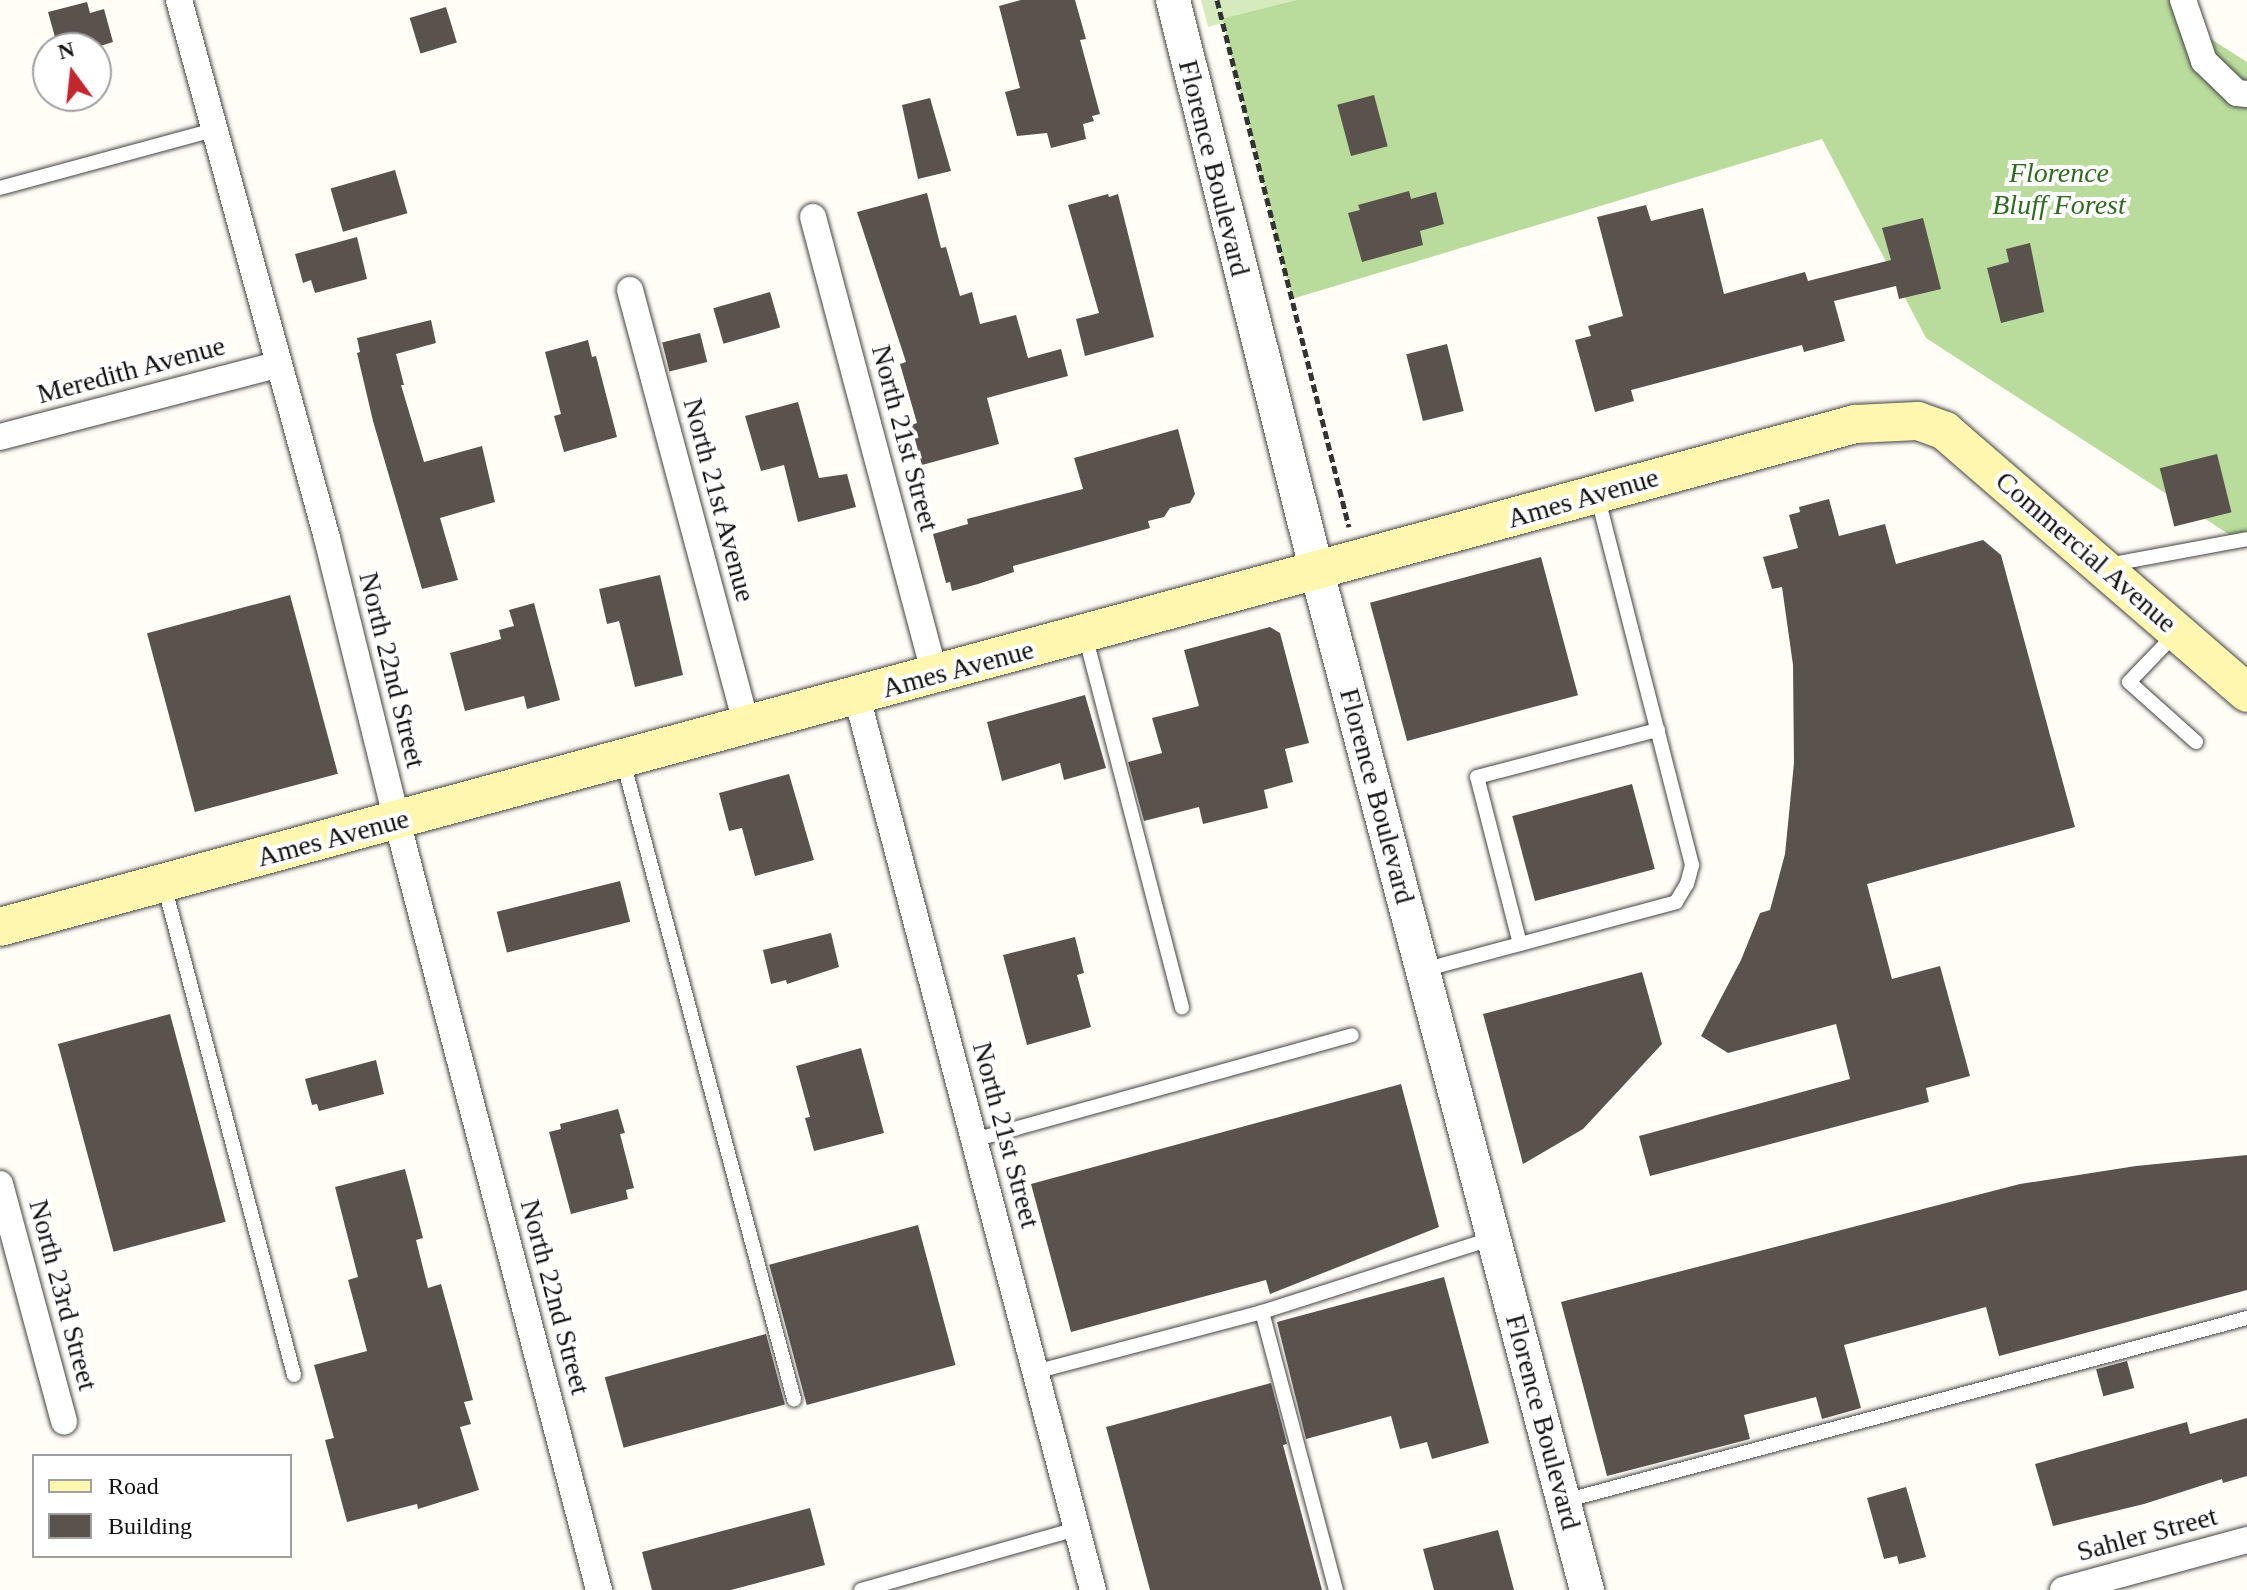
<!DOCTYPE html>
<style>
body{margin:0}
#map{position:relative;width:2247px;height:1590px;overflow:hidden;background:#fffdf5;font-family:Georgia,serif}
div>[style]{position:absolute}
.green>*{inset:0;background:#d5ebbd}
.forest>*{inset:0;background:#b9dc9c}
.building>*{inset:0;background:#5a524d;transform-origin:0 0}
.path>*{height:5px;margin-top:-2.5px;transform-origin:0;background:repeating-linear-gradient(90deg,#333 0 8px,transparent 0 12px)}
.roads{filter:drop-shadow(0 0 2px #444) drop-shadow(0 0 2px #444)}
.service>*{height:14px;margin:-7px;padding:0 7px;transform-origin:7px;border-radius:7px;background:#fff}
.minor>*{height:26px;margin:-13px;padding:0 13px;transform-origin:13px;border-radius:13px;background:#fff}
.tertiary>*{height:34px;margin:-17px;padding:0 17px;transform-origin:17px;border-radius:17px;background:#fff}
.secondary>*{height:38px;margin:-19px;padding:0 19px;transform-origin:19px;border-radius:19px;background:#fff6b0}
span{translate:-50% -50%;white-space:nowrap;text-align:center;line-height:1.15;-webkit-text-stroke:8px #fff;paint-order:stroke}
.street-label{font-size:28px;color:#111}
.park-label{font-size:28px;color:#2f6b1f;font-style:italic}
.legend{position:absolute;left:32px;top:1454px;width:260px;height:104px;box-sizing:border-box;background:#fff;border:2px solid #a0a0a0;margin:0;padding:10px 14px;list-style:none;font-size:24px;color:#111}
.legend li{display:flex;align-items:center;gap:16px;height:40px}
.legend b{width:40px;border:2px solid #a0a0a0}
.north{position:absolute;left:32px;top:32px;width:80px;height:80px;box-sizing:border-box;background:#fff;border:2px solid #a0a0a0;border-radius:50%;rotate:345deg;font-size:22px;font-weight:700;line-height:32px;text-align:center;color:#111}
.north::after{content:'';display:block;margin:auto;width:28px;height:36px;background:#c4262e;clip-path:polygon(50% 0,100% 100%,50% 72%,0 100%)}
</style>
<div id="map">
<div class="green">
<i style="clip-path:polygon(1201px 0,1309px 0,1208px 27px)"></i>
</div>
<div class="forest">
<i style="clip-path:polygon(1297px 0,2178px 0,2192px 27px,2247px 62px,2247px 546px,1926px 338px,1822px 139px,1292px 299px,1222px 19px)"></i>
</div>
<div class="building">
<i style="clip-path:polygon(1021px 0,1075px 0,1086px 39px,1080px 40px,1100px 114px,1092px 116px,1094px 121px,1083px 124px,1086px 139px,1051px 148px,1047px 133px,1017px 136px,1005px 92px,1020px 88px,999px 6px)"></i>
<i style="clip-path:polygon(87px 2px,90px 13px,104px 9px,113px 42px,94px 48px,58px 48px,48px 12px)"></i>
<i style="left:446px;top:7px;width:37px;height:38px;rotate:73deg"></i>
<i style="left:1374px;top:95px;width:53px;height:38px;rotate:75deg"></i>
<i style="clip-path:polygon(930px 98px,951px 171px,918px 179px,902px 105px)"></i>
<i style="left:395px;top:170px;width:45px;height:67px;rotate:74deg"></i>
<i style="clip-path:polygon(1409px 191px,1411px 199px,1436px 192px,1444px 224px,1420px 231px,1423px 245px,1362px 262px,1348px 213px,1360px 210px,1358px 205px)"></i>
<i style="clip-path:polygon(927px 193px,941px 248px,946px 247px,960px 296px,972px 292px,980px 324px,1016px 315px,1028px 358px,1061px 349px,1068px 376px,987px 398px,999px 444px,922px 465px,911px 425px,917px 423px,900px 364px,906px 362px,857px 212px)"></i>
<i style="clip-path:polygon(1108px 194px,1109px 197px,1118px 194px,1154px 337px,1085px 356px,1076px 319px,1099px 313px,1068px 205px)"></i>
<i style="clip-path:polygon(1646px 205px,1651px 221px,1703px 208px,1724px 294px,1805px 272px,1808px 281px,1891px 260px,1882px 228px,1923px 218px,1941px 289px,1899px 299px,1896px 286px,1834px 301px,1845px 341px,1804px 352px,1802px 345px,1631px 390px,1634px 401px,1595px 412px,1575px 340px,1591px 336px,1588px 326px,1623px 316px,1597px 217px)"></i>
<i style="clip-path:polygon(357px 237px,367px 279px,315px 293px,311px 280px,303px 283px,295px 254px)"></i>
<i style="clip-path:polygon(2030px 243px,2044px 312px,2001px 323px,1987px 268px,2009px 262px,2006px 249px)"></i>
<i style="left:770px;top:292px;width:37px;height:59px;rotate:74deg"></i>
<i style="clip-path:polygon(431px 320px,436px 343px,396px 354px,404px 385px,401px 385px,424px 462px,482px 446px,495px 502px,440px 518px,458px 580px,422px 589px,373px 421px,357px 353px,360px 352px,357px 338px)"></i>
<i style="left:700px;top:333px;width:30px;height:39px;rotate:76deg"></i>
<i style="clip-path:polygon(588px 340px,592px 357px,596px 356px,617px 437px,564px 452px,554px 416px,561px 414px,545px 352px)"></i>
<i style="left:1447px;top:344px;width:69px;height:42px;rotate:76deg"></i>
<i style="clip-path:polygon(798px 402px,819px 478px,847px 474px,856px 507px,798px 522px,784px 465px,761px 471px,745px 416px)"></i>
<i style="clip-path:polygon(1178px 429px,1195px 494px,1190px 503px,1170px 508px,1164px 517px,1148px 521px,1150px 528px,1013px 566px,1014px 572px,978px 584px,952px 591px,950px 582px,946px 583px,933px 534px,968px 524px,967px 519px,1083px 489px,1074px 458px)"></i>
<i style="left:2217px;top:454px;width:60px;height:59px;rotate:76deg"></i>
<i style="clip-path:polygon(1829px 499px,1839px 536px,1885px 524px,1896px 564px,1983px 540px,2001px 555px,2075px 827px,1867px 884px,1892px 979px,1940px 966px,1970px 1076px,1926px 1088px,1929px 1102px,1650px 1176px,1639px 1136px,1850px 1079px,1836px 1024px,1728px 1053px,1701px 1036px,1741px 960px,1760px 913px,1770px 910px,1785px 854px,1794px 763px,1793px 665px,1782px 587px,1772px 589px,1763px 557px,1798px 548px,1789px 515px,1800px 512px,1799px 507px)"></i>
<i style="left:1541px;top:557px;width:143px;height:177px;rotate:75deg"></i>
<i style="clip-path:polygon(660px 575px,683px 675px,635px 687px,619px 621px,607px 624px,599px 589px)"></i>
<i style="left:290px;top:595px;width:185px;height:148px;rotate:75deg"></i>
<i style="clip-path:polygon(534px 603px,560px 700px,527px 709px,524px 696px,465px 711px,450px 653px,501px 639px,499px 630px,514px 626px,509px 610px)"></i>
<i style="clip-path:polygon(1270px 627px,1280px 633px,1309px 743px,1285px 749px,1293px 782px,1264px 790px,1268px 808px,1203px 824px,1199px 807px,1144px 821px,1128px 762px,1162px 753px,1152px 718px,1199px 706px,1184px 650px)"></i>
<i style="clip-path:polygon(1085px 695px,1106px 768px,1064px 780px,1060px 763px,1002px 781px,987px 722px)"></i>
<i style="clip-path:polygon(789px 774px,814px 860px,755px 876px,742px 828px,729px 831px,719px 793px)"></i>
<i style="left:1632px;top:784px;width:88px;height:124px;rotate:75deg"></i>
<i style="left:620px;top:881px;width:42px;height:127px;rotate:76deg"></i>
<i style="clip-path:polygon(831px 933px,839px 967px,787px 984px,786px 980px,771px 984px,763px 950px)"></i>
<i style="clip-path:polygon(1075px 937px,1084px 973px,1077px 975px,1091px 1027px,1027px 1045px,1003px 955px)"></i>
<i style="clip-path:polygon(1642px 972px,1662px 1044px,1583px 1129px,1523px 1164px,1483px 1014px)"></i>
<i style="left:170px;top:1014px;width:215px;height:116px;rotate:75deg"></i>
<i style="clip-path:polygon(861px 1048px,884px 1133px,814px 1151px,805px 1118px,810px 1117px,796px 1066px)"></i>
<i style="clip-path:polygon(376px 1060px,384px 1094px,319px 1111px,317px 1104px,312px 1105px,305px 1079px)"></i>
<i style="clip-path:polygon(1401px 1084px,1439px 1227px,1270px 1294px,1266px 1280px,1071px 1332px,1031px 1184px)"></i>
<i style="clip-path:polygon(618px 1109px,625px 1133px,620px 1134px,634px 1188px,626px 1190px,628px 1199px,571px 1214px,549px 1132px,561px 1129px,560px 1124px)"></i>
<i style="clip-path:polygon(2247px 1155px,2247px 1290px,1999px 1356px,1986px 1307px,1844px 1345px,1861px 1408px,1822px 1419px,1816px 1397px,1744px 1415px,1750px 1439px,1607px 1476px,1561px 1302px,2020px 1184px,2136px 1166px)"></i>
<i style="clip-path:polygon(405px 1169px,423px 1238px,416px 1240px,428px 1288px,441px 1284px,473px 1400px,464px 1402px,471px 1424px,460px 1427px,479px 1490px,418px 1509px,417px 1504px,347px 1522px,325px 1440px,334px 1438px,314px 1365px,367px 1351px,348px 1280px,358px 1277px,335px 1187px)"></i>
<i style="left:918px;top:1225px;width:145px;height:154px;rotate:75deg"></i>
<i style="clip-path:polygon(1444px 1277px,1489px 1443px,1432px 1459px,1427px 1442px,1400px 1449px,1391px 1416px,1306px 1439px,1277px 1322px)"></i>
<i style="left:766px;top:1334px;width:73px;height:167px;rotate:75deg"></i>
<i style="left:2127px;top:1361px;width:28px;height:32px;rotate:75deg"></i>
<i style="clip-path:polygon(1271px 1383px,1287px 1444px,1283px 1445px,1322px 1590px,1150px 1590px,1106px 1427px)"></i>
<i style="clip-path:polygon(2247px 1418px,2247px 1476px,2223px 1483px,2222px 1479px,2144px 1504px,2053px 1526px,2035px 1464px,2187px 1422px,2190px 1434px)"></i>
<i style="clip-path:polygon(1906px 1487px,1926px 1557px,1899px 1564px,1897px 1556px,1884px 1559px,1867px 1498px)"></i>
<i style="clip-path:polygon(810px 1508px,825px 1565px,731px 1590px,652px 1590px,642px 1552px)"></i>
<i style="clip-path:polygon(1498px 1530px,1514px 1590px,1434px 1590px,1423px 1549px)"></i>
</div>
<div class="path">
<i style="left:1217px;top:0;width:543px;rotate:75.94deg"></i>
</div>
<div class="roads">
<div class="service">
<i style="left:0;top:188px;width:221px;rotate:-15.2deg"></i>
<i style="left:2107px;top:565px;width:142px;rotate:-10.5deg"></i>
<i style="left:2177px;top:632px;width:69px;rotate:133.8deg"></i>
<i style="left:2129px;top:682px;width:90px;rotate:41.8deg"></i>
<i style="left:1085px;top:635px;width:385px;rotate:75.4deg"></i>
<i style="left:623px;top:761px;width:661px;rotate:75deg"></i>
<i style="left:164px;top:885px;width:507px;rotate:75.14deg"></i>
<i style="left:1520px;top:944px;width:172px;rotate:-104.4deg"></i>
<i style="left:1477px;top:777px;width:187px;rotate:-14.6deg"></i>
<i style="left:1423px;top:970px;width:262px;rotate:-15deg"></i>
<i style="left:1676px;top:902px;width:21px;rotate:-59deg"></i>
<i style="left:1687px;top:884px;width:20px;rotate:-75deg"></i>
<i style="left:1692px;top:865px;width:383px;rotate:-104.4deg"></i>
<i style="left:974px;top:1140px;width:392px;rotate:-15.5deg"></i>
<i style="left:1262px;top:1312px;width:288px;rotate:75.1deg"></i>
<i style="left:1035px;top:1372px;width:235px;rotate:-14.8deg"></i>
<i style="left:1262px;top:1312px;width:244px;rotate:-17.7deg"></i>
<i style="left:1564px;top:1501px;width:707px;rotate:-15deg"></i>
<i style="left:861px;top:1590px;width:224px;rotate:-15.8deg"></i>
</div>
<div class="minor">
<i style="left:179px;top:0;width:558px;rotate:74.62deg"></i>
<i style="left:327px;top:538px;width:292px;rotate:76.1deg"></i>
<i style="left:397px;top:821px;width:795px;rotate:75.28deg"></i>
<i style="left:2183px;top:0;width:65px;rotate:71deg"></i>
<i style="left:2204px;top:61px;width:46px;rotate:44.1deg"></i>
<i style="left:2237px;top:93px;width:10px;rotate:6deg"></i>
<i style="left:813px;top:217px;width:474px;rotate:75.1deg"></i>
<i style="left:630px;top:290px;width:452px;rotate:75deg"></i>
<i style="left:0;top:437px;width:286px;rotate:-14.6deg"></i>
<i style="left:857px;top:697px;width:924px;rotate:75.2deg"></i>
<i style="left:0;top:1184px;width:246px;rotate:74.9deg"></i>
<i style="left:2063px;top:1590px;width:191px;rotate:-15.2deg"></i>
</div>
<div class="tertiary">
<i style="left:1173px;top:0;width:590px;rotate:75.87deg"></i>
<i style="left:1317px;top:572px;width:1053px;rotate:75.15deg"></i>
</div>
<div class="secondary">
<i style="left:0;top:927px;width:1922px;rotate:-15.17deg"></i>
<i style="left:1855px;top:424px;width:63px;rotate:-2.7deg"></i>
<i style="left:1918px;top:421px;width:29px;rotate:20deg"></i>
<i style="left:1945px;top:431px;width:400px;rotate:40.9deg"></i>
</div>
</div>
<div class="street-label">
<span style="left:1214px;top:168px;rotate:76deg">Florence Boulevard</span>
<span style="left:131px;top:370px;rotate:-15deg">Meredith Avenue</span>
<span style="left:905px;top:438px;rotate:75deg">North 21st Street</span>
<span style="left:1583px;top:498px;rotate:-16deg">Ames Avenue</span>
<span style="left:719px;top:500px;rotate:75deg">North 21st Avenue</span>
<span style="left:2086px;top:552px;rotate:41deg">Commercial Avenue</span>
<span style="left:958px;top:669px;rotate:-15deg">Ames Avenue</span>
<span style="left:392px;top:670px;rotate:76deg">North 22nd Street</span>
<span style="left:1377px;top:796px;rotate:75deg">Florence Boulevard</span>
<span style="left:333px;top:838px;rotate:-15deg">Ames Avenue</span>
<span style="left:1006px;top:1135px;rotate:75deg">North 21st Street</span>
<span style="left:63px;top:1295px;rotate:75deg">North 23rd Street</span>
<span style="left:555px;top:1297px;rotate:75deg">North 22nd Street</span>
<span style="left:1543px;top:1422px;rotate:75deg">Florence Boulevard</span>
<span style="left:2147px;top:1534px;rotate:-15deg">Sahler Street</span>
</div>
<div class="park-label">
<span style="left:2059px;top:189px">Florence<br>Bluff Forest</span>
</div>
<ul class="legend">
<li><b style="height:10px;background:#fff6b0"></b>Road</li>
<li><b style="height:22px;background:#5a524d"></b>Building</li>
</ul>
<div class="north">N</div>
</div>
